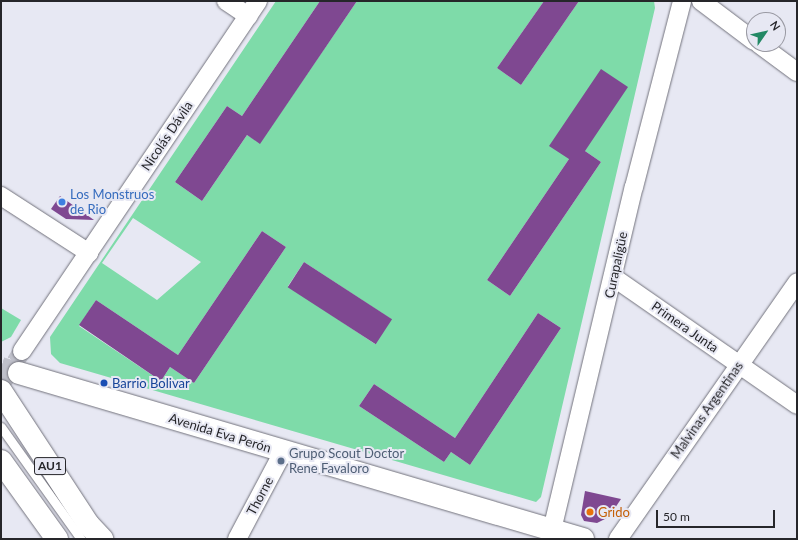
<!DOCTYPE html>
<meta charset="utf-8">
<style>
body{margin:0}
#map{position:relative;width:798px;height:540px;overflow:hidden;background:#e7e8f3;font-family:Lato,sans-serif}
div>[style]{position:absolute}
.green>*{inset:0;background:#7edba9}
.building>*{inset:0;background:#7f4891;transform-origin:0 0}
.street-tunnel>*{height:18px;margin-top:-9px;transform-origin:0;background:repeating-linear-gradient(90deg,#c0c1cb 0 18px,transparent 0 27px)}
.secondary-tunnel>*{height:22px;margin-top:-11px;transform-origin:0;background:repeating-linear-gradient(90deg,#c0c1cb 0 22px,transparent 0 33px)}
.roads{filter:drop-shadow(0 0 1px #72727c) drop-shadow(0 0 1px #72727c)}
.lane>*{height:9px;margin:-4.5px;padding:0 4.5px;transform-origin:4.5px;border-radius:4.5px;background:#fff}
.street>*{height:18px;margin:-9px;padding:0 9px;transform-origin:9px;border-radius:9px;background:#fff}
.secondary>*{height:22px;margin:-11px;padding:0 11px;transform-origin:11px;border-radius:11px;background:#fff}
.highway>*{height:22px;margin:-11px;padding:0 11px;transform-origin:11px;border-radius:11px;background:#fff}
.dots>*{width:11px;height:11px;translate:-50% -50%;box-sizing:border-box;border:2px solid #e7e8f3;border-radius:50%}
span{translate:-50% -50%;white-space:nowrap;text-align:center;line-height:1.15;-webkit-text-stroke:4px #e7e8f3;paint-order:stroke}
.shield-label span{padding:1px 3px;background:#e7e8f3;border:1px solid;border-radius:3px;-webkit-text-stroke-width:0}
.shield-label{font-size:12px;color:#26262a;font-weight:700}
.street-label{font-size:13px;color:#26262a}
.shop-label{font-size:13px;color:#366cbe}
.left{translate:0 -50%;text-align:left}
.transit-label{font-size:13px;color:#164399}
.service-label{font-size:13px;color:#4e5e75}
.food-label{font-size:13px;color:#c56008}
.frame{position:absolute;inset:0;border:2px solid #26262a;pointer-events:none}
.north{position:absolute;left:746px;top:12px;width:40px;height:40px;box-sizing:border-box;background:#e7e8f3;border:1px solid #9a9aa3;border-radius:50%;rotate:56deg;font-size:11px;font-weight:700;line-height:16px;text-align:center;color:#26262a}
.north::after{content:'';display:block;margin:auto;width:14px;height:18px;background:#238965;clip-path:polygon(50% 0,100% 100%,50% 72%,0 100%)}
.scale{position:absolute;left:656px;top:510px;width:119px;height:18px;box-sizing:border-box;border:2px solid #26262a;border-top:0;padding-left:5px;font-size:12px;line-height:14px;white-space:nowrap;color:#26262a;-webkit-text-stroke:3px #e7e8f3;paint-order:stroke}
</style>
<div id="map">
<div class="green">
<i style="clip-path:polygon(evenodd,276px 1px,320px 1px,242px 116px,227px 106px,175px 182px,202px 201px,247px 135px,260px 143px,357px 1px,544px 1px,497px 68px,521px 85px,579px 1px,654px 1px,655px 8px,541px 497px,536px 502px,60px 363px,51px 354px,50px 337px,276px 1px,585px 151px,601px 162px,510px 296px,487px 280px,569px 159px,585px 151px,276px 1px,133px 218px,201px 262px,157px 300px,102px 263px,133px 218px,276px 1px,262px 231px,286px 247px,194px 383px,170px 367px,161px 381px,79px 326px,96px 300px,178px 355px,262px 231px,276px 1px,304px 262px,391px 319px,375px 344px,288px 286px,304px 262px,276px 1px,538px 313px,561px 328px,470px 465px,451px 452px,444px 462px,359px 406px,374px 384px,455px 438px,538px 313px)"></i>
<i style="clip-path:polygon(1px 308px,21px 320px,11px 337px,1px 342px)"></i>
</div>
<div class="building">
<i style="clip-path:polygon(320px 1px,357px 1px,260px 144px,247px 135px,202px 201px,175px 182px,227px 106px,242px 116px)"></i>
<i style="clip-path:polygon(544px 1px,579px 1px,521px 85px,497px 68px)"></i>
<i style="clip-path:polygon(601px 69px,628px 87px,585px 151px,601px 162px,510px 296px,487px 280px,569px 159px,549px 146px)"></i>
<i style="clip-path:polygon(60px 196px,94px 220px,66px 219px,51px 209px)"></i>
<i style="clip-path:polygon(262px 231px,286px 247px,194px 383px,170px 367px,161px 381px,79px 325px,96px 300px,178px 355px)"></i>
<i style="left:304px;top:262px;width:105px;height:30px;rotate:33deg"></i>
<i style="clip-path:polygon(538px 313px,561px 328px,470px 465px,451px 452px,444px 462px,359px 406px,374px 384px,455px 438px)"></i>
<i style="clip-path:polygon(585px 491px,621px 499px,609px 517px,597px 523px,584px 521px,581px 515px)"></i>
</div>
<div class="street-tunnel">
<i style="left:1px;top:385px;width:40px;rotate:-58deg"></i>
</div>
<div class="secondary-tunnel">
<i style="left:1px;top:368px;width:19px;rotate:16deg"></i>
</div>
<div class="roads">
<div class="lane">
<i style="left:1px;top:427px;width:138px;rotate:54.5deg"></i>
</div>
<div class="street">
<i style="left:226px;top:1px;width:27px;rotate:34deg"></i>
<i style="left:701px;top:1px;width:66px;rotate:37deg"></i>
<i style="left:759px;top:44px;width:47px;rotate:36.4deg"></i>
<i style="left:1px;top:196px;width:105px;rotate:32.9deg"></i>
<i style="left:613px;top:277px;width:224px;rotate:34.8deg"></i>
<i style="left:22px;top:351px;width:422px;rotate:-56deg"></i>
<i style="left:552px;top:530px;width:353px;rotate:-76.6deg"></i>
<i style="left:634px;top:187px;width:192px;rotate:-75.5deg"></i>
<i style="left:237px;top:539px;width:98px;rotate:-62.1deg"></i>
<i style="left:618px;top:539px;width:313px;rotate:-55.1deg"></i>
</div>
<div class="secondary">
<i style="left:19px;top:373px;width:588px;rotate:16.4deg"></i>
</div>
<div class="highway">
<i style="left:1px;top:391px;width:159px;rotate:56.8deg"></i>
<i style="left:88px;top:524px;width:21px;rotate:47deg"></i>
<i style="left:1px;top:461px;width:96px;rotate:54.3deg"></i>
</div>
</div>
<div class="dots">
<i style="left:62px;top:202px;background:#3f7fe0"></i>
<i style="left:104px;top:383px;background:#1a4fb4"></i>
<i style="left:281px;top:461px;background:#5c6f8a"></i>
<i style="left:590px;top:512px;background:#e8710a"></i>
</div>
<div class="shield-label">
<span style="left:50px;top:466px">AU1</span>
</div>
<div class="street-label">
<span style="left:167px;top:136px;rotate:-56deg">Nicolás Dávila</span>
<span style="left:616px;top:265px;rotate:-78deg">Curapaligüe</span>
<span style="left:685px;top:327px;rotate:35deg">Primera Junta</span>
<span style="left:707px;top:410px;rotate:-55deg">Malvinas Argentinas</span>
<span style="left:220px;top:433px;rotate:17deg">Avenida Eva Perón</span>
<span style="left:260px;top:496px;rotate:-62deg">Thorne</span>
</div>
<div class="shop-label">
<span class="left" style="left:70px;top:202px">Los Monstruos<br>de Rio</span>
</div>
<div class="transit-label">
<span class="left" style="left:112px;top:383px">Barrio Bolivar</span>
</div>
<div class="service-label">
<span class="left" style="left:289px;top:461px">Grupo Scout Doctor<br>Rene Favaloro</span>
</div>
<div class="food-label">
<span class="left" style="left:598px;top:512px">Grido</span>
</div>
<div class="frame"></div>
<div class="north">N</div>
<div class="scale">50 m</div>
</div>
